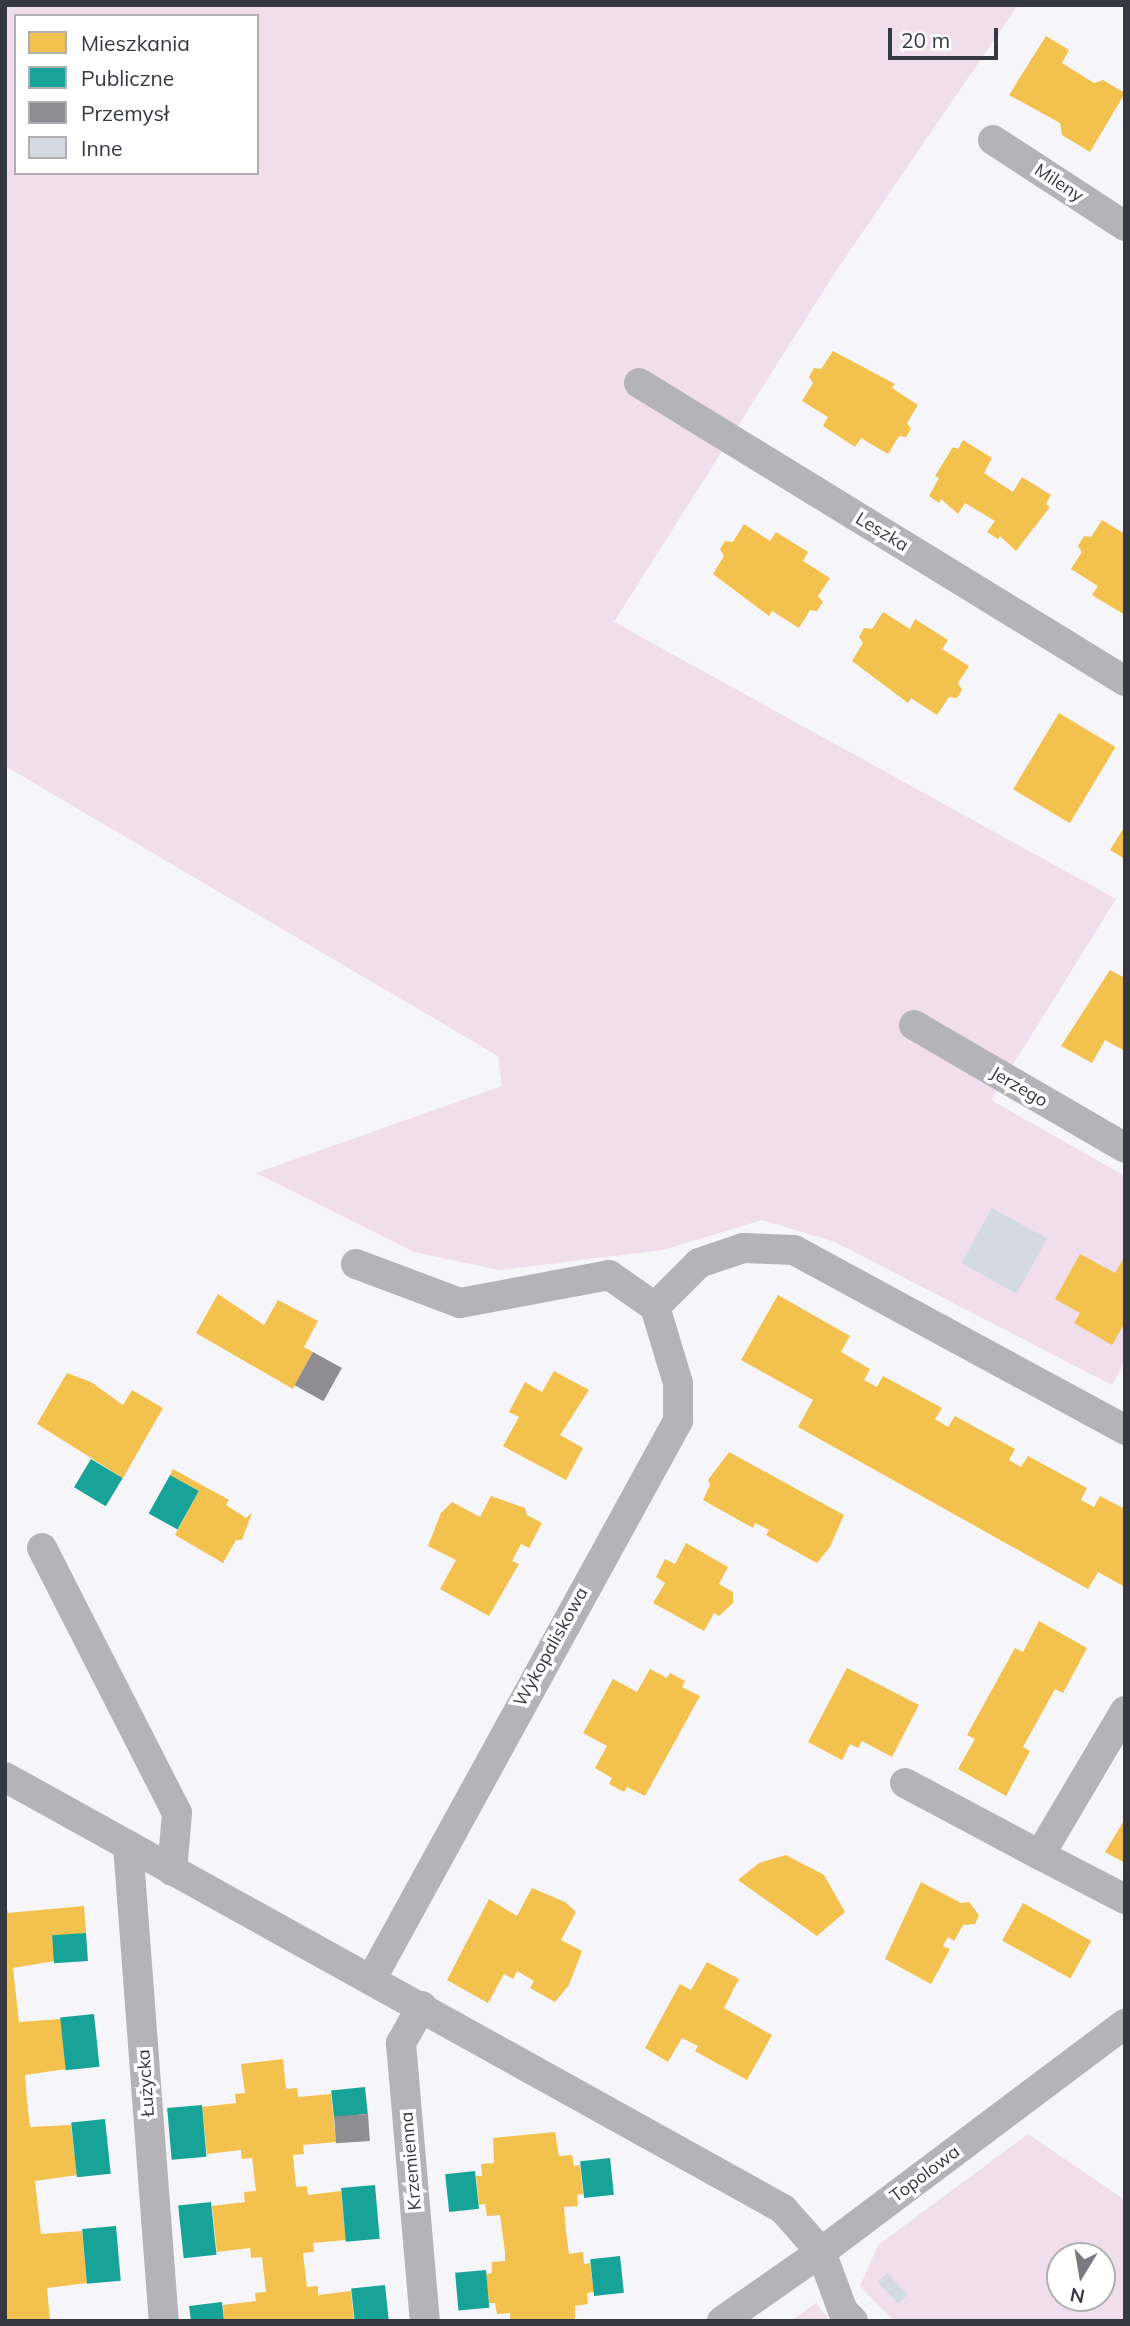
<!DOCTYPE html>
<meta charset="utf-8">
<style>
body{margin:0}
#map{position:relative;width:1130px;height:2326px;overflow:hidden;background:#f5f5fa;font-family:Mulish,sans-serif}
div>[style]{position:absolute}
.green>*{inset:0;background:#f0deed}
.homes>*{inset:0;background:#f2c14e;transform-origin:0 0}
.public>*{inset:0;background:#17a398;transform-origin:0 0}
.industry>*{inset:0;background:#8d8d92;transform-origin:0 0}
.building>*{inset:0;background:#d4dae1;transform-origin:0 0}
.minor>*{height:30px;margin:-15px;padding:0 15px;transform-origin:15px;border-radius:15px;background:#b4b3b8}
span{translate:-50% -50%;white-space:nowrap;text-align:center;line-height:1.15;-webkit-text-stroke:7px #fff;paint-order:stroke}
.street-label{font-size:18px;color:#363841}
.frame{position:absolute;inset:0;border:7px solid #363841;pointer-events:none}
.legend{position:absolute;left:14px;top:14px;width:245px;height:161px;box-sizing:border-box;background:#fff;border:2px solid #afafb3;margin:0;padding:9px 12px;list-style:none;font-size:21px;color:#363841}
.legend li{display:flex;align-items:center;gap:14px;height:35px}
.legend b{width:35px;border:2px solid #afafb3}
.north{position:absolute;left:1046px;top:2242px;width:70px;height:70px;box-sizing:border-box;background:#fff;border:2px solid #afafb3;border-radius:50%;rotate:191deg;font-size:19px;font-weight:700;line-height:28px;text-align:center;color:#363841}
.north::after{content:'';display:block;margin:auto;width:24px;height:32px;background:#797a82;clip-path:polygon(50% 0,100% 100%,50% 72%,0 100%)}
.scale{position:absolute;left:888px;top:28px;width:110px;height:32px;box-sizing:border-box;border:4px solid #363841;border-top:0;padding-left:9px;font-size:21px;line-height:24px;white-space:nowrap;color:#363841;-webkit-text-stroke:5px #fff;paint-order:stroke}
</style>
<div id="map">
<div class="green">
<i style="clip-path:polygon(evenodd,5px 5px,1018px 5px,836px 271px,614px 622px,1116px 899px,991px 1100px,1125px 1176px,1125px 1361px,1112px 1385px,835px 1242px,762px 1220px,663px 1250px,499px 1270px,414px 1252px,256px 1173px,502px 1086px,498px 1056px,5px 766px,5px 5px,16px 16px,257px 16px,257px 173px,16px 173px,16px 16px)"></i>
<i style="clip-path:polygon(evenodd,1028px 2134px,1125px 2200px,1125px 2321px,894px 2321px,860px 2286px,878px 2245px,1028px 2134px,1060px 2256px,1102px 2256px,1102px 2298px,1060px 2298px,1060px 2256px)"></i>
<i style="clip-path:polygon(816px 2303px,830px 2321px,791px 2321px)"></i>
</div>
<div class="homes">
<i style="clip-path:polygon(1046px 36px,1069px 50px,1062px 63px,1094px 83px,1103px 80px,1125px 93px,1090px 152px,1062px 135px,1060px 123px,1009px 95px)"></i>
<i style="clip-path:polygon(833px 351px,895px 384px,892px 388px,918px 405px,907px 423px,911px 429px,906px 437px,899px 436px,888px 454px,861px 438px,855px 447px,823px 426px,828px 417px,802px 401px,813px 383px,809px 377px,814px 368px,821px 369px)"></i>
<i style="clip-path:polygon(963px 440px,992px 458px,984px 473px,1013px 492px,1022px 477px,1051px 495px,1046px 504px,1050px 507px,1016px 551px,1000px 536px,998px 539px,987px 532px,995px 521px,965px 503px,958px 514px,941px 499px,939px 503px,929px 496px,939px 478px,935px 476px,953px 447px,958px 449px)"></i>
<i style="clip-path:polygon(1102px 520px,1125px 534px,1125px 615px,1092px 595px,1098px 586px,1071px 569px,1082px 552px,1078px 546px,1084px 536px,1091px 537px)"></i>
<i style="clip-path:polygon(744px 524px,770px 541px,776px 532px,808px 552px,803px 561px,830px 578px,818px 596px,823px 602px,817px 611px,810px 610px,799px 628px,772px 611px,769px 616px,713px 574px,724px 556px,720px 549px,725px 541px,733px 542px)"></i>
<i style="clip-path:polygon(883px 612px,910px 629px,915px 619px,948px 640px,942px 649px,969px 666px,958px 683px,962px 690px,957px 698px,949px 697px,937px 715px,911px 698px,908px 703px,852px 661px,863px 643px,859px 637px,864px 628px,872px 629px)"></i>
<i style="left:1059px;top:713px;width:66px;height:89px;rotate:31deg"></i>
<i style="clip-path:polygon(1125px 826px,1125px 859px,1110px 850px)"></i>
<i style="clip-path:polygon(1110px 970px,1125px 978px,1125px 1051px,1105px 1040px,1092px 1063px,1061px 1046px)"></i>
<i style="clip-path:polygon(1080px 1254px,1115px 1273px,1125px 1256px,1125px 1322px,1112px 1345px,1074px 1323px,1080px 1313px,1055px 1299px)"></i>
<i style="clip-path:polygon(218px 1294px,264px 1325px,278px 1300px,318px 1321px,304px 1347px,313px 1352px,293px 1389px,196px 1333px)"></i>
<i style="clip-path:polygon(778px 1295px,850px 1336px,841px 1352px,870px 1369px,864px 1380px,877px 1387px,883px 1376px,942px 1408px,935px 1419px,948px 1427px,955px 1416px,1015px 1449px,1009px 1460px,1021px 1467px,1028px 1456px,1087px 1488px,1081px 1500px,1094px 1507px,1100px 1496px,1125px 1509px,1125px 1587px,1098px 1572px,1088px 1589px,798px 1427px,813px 1400px,741px 1360px)"></i>
<i style="clip-path:polygon(554px 1371px,589px 1390px,560px 1435px,583px 1448px,566px 1480px,503px 1446px,519px 1417px,509px 1412px,525px 1382px,542px 1392px)"></i>
<i style="clip-path:polygon(67px 1373px,91px 1382px,123px 1405px,132px 1390px,163px 1408px,123px 1478px,37px 1424px)"></i>
<i style="clip-path:polygon(729px 1452px,844px 1515px,830px 1547px,817px 1563px,766px 1535px,769px 1530px,755px 1523px,753px 1528px,703px 1500px,710px 1485px,708px 1480px)"></i>
<i style="clip-path:polygon(173px 1469px,229px 1500px,226px 1505px,246px 1518px,252px 1513px,242px 1540px,236px 1540px,223px 1563px,175px 1535px,199px 1491px,170px 1475px)"></i>
<i style="clip-path:polygon(491px 1496px,525px 1508px,527px 1515px,542px 1523px,529px 1548px,521px 1544px,512px 1561px,519px 1564px,489px 1616px,440px 1589px,456px 1560px,428px 1546px,441px 1513px,452px 1502px,480px 1517px)"></i>
<i style="clip-path:polygon(686px 1543px,728px 1567px,719px 1584px,733px 1592px,733px 1603px,719px 1616px,714px 1613px,704px 1631px,653px 1603px,665px 1583px,656px 1577px,665px 1559px,675px 1564px)"></i>
<i style="clip-path:polygon(1039px 1621px,1087px 1648px,1063px 1693px,1055px 1689px,1023px 1747px,1030px 1751px,1006px 1796px,958px 1769px,975px 1739px,967px 1735px,1015px 1648px,1023px 1652px)"></i>
<i style="clip-path:polygon(847px 1668px,919px 1705px,892px 1757px,862px 1741px,858px 1748px,850px 1744px,842px 1760px,808px 1742px)"></i>
<i style="clip-path:polygon(650px 1669px,667px 1678px,670px 1673px,685px 1681px,682px 1687px,700px 1696px,645px 1796px,627px 1787px,624px 1792px,609px 1784px,612px 1778px,595px 1768px,607px 1746px,583px 1733px,613px 1679px,637px 1692px)"></i>
<i style="clip-path:polygon(1125px 1819px,1125px 1863px,1105px 1852px)"></i>
<i style="clip-path:polygon(786px 1855px,824px 1875px,845px 1912px,817px 1936px,738px 1880px,759px 1863px)"></i>
<i style="clip-path:polygon(921px 1882px,961px 1903px,969px 1902px,979px 1915px,975px 1924px,963px 1925px,954px 1941px,948px 1937px,943px 1946px,950px 1949px,931px 1984px,885px 1959px)"></i>
<i style="clip-path:polygon(532px 1888px,565px 1902px,576px 1912px,561px 1940px,582px 1951px,569px 1985px,555px 2002px,530px 1988px,534px 1981px,517px 1971px,513px 1979px,504px 1974px,488px 2003px,447px 1980px,489px 1899px,517px 1916px)"></i>
<i style="clip-path:polygon(5px 1902px,8px 1913px,84px 1906px,86px 1933px,52px 1937px,55px 1961px,13px 1968px,19px 2022px,61px 2019px,66px 2069px,25px 2075px,27px 2100px,30px 2127px,71px 2125px,77px 2175px,35px 2181px,38px 2208px,41px 2234px,82px 2231px,87px 2283px,47px 2288px,50px 2321px,5px 2321px)"></i>
<i style="left:1023px;top:1903px;width:78px;height:43px;rotate:29deg"></i>
<i style="clip-path:polygon(707px 1962px,739px 1979px,724px 2008px,772px 2035px,747px 2080px,695px 2051px,698px 2046px,682px 2038px,668px 2062px,645px 2048px,680px 1984px,691px 1990px)"></i>
<i style="clip-path:polygon(283px 2059px,286px 2089px,297px 2088px,298px 2097px,331px 2094px,336px 2142px,303px 2145px,304px 2154px,293px 2155px,296px 2187px,307px 2186px,308px 2195px,341px 2191px,346px 2240px,313px 2243px,314px 2252px,303px 2253px,307px 2287px,318px 2286px,318px 2295px,351px 2291px,354px 2321px,224px 2321px,223px 2305px,256px 2301px,255px 2293px,266px 2292px,262px 2257px,251px 2258px,250px 2248px,217px 2252px,212px 2206px,245px 2202px,244px 2192px,256px 2191px,252px 2158px,242px 2159px,241px 2150px,207px 2154px,202px 2107px,236px 2103px,235px 2094px,245px 2093px,241px 2064px)"></i>
<i style="clip-path:polygon(555px 2132px,559px 2156px,572px 2155px,574px 2166px,580px 2165px,583px 2194px,577px 2195px,578px 2206px,564px 2207px,566px 2231px,569px 2254px,583px 2252px,584px 2264px,590px 2263px,594px 2292px,587px 2293px,588px 2304px,575px 2306px,575px 2321px,510px 2321px,510px 2313px,497px 2314px,495px 2303px,489px 2303px,486px 2274px,492px 2273px,492px 2262px,505px 2261px,505px 2252px,500px 2215px,487px 2216px,485px 2204px,479px 2205px,476px 2176px,482px 2176px,481px 2164px,494px 2163px,493px 2138px)"></i>
</div>
<div class="public">
<i style="left:91px;top:1459px;width:37px;height:33px;rotate:31deg"></i>
<i style="left:170px;top:1475px;width:33px;height:44px;rotate:29deg"></i>
<i style="left:86px;top:1933px;width:28px;height:34px;rotate:86deg"></i>
<i style="left:94px;top:2014px;width:53px;height:34px;rotate:84deg"></i>
<i style="left:365px;top:2087px;width:27px;height:34px;rotate:84deg"></i>
<i style="left:202px;top:2105px;width:52px;height:35px;rotate:85deg"></i>
<i style="left:105px;top:2119px;width:55px;height:34px;rotate:84deg"></i>
<i style="left:610px;top:2158px;width:37px;height:30px;rotate:84deg"></i>
<i style="left:475px;top:2171px;width:38px;height:30px;rotate:84deg"></i>
<i style="left:375px;top:2185px;width:54px;height:34px;rotate:85deg"></i>
<i style="left:211px;top:2202px;width:53px;height:33px;rotate:84deg"></i>
<i style="left:116px;top:2226px;width:55px;height:34px;rotate:85deg"></i>
<i style="left:620px;top:2256px;width:37px;height:30px;rotate:84deg"></i>
<i style="left:486px;top:2270px;width:38px;height:31px;rotate:85deg"></i>
<i style="left:385px;top:2285px;width:36px;height:34px;rotate:84deg"></i>
<i style="clip-path:polygon(222px 2302px,224px 2321px,191px 2321px,189px 2306px)"></i>
</div>
<div class="industry">
<i style="left:313px;top:1352px;width:33px;height:38px;rotate:29deg"></i>
<i style="left:368px;top:2114px;width:27px;height:34px;rotate:86deg"></i>
</div>
<div class="building">
<i style="left:992px;top:1208px;width:63px;height:63px;rotate:29deg"></i>
<i style="left:887px;top:2273px;width:30px;height:13px;rotate:46deg"></i>
</div>
<div class="minor">
<i style="left:993px;top:140px;width:158px;rotate:33.1deg"></i>
<i style="left:639px;top:383px;width:570px;rotate:31.52deg"></i>
<i style="left:914px;top:1025px;width:244px;rotate:30.2deg"></i>
<i style="left:356px;top:1264px;width:111px;rotate:20.6deg"></i>
<i style="left:460px;top:1303px;width:152px;rotate:-10.6deg"></i>
<i style="left:609px;top:1275px;width:56px;rotate:34.8deg"></i>
<i style="left:42px;top:1548px;width:297px;rotate:63deg"></i>
<i style="left:177px;top:1813px;width:58px;rotate:94.9deg"></i>
<i style="left:1125px;top:1711px;width:167px;rotate:120.6deg"></i>
<i style="left:1040px;top:1855px;width:96px;rotate:27.4deg"></i>
<i style="left:5px;top:1777px;width:890px;rotate:29.04deg"></i>
<i style="left:783px;top:2209px;width:57px;rotate:48.5deg"></i>
<i style="left:821px;top:2252px;width:63px;rotate:69.6deg"></i>
<i style="left:843px;top:2311px;width:14px;rotate:45deg"></i>
<i style="left:905px;top:1783px;width:153px;rotate:28.1deg"></i>
<i style="left:128px;top:1845px;width:477px;rotate:85.7deg"></i>
<i style="left:372px;top:1978px;width:636px;rotate:-61.22deg"></i>
<i style="left:678px;top:1421px;width:38px;rotate:-90deg"></i>
<i style="left:678px;top:1383px;width:79px;rotate:-106.8deg"></i>
<i style="left:655px;top:1307px;width:62px;rotate:-45deg"></i>
<i style="left:699px;top:1263px;width:46px;rotate:-18.8deg"></i>
<i style="left:743px;top:1248px;width:51px;rotate:2.2deg"></i>
<i style="left:794px;top:1250px;width:377px;rotate:28.5deg"></i>
<i style="left:422px;top:2006px;width:43px;rotate:119.6deg"></i>
<i style="left:401px;top:2043px;width:279px;rotate:85.1deg"></i>
<i style="left:722px;top:2321px;width:121px;rotate:-34.9deg"></i>
<i style="left:821px;top:2252px;width:380px;rotate:-36.9deg"></i>
</div>
<div class="street-label">
<span style="left:1059px;top:183px;rotate:33deg">Mileny</span>
<span style="left:882px;top:532px;rotate:31deg">Leszka</span>
<span style="left:1019px;top:1087px;rotate:30deg">Jerzego</span>
<span style="left:551px;top:1647px;rotate:-61deg">Wykopaliskowa</span>
<span style="left:146px;top:2083px;rotate:-94deg">Łużycka</span>
<span style="left:411px;top:2161px;rotate:-95deg">Krzemienna</span>
<span style="left:925px;top:2174px;rotate:-37deg">Topolowa</span>
</div>
<div class="frame"></div>
<ul class="legend">
<li><b style="height:19px;background:#f2c14e"></b>Mieszkania</li>
<li><b style="height:19px;background:#17a398"></b>Publiczne</li>
<li><b style="height:19px;background:#8d8d92"></b>Przemysł</li>
<li><b style="height:19px;background:#d4dae1"></b>Inne</li>
</ul>
<div class="north">N</div>
<div class="scale">20 m</div>
</div>
